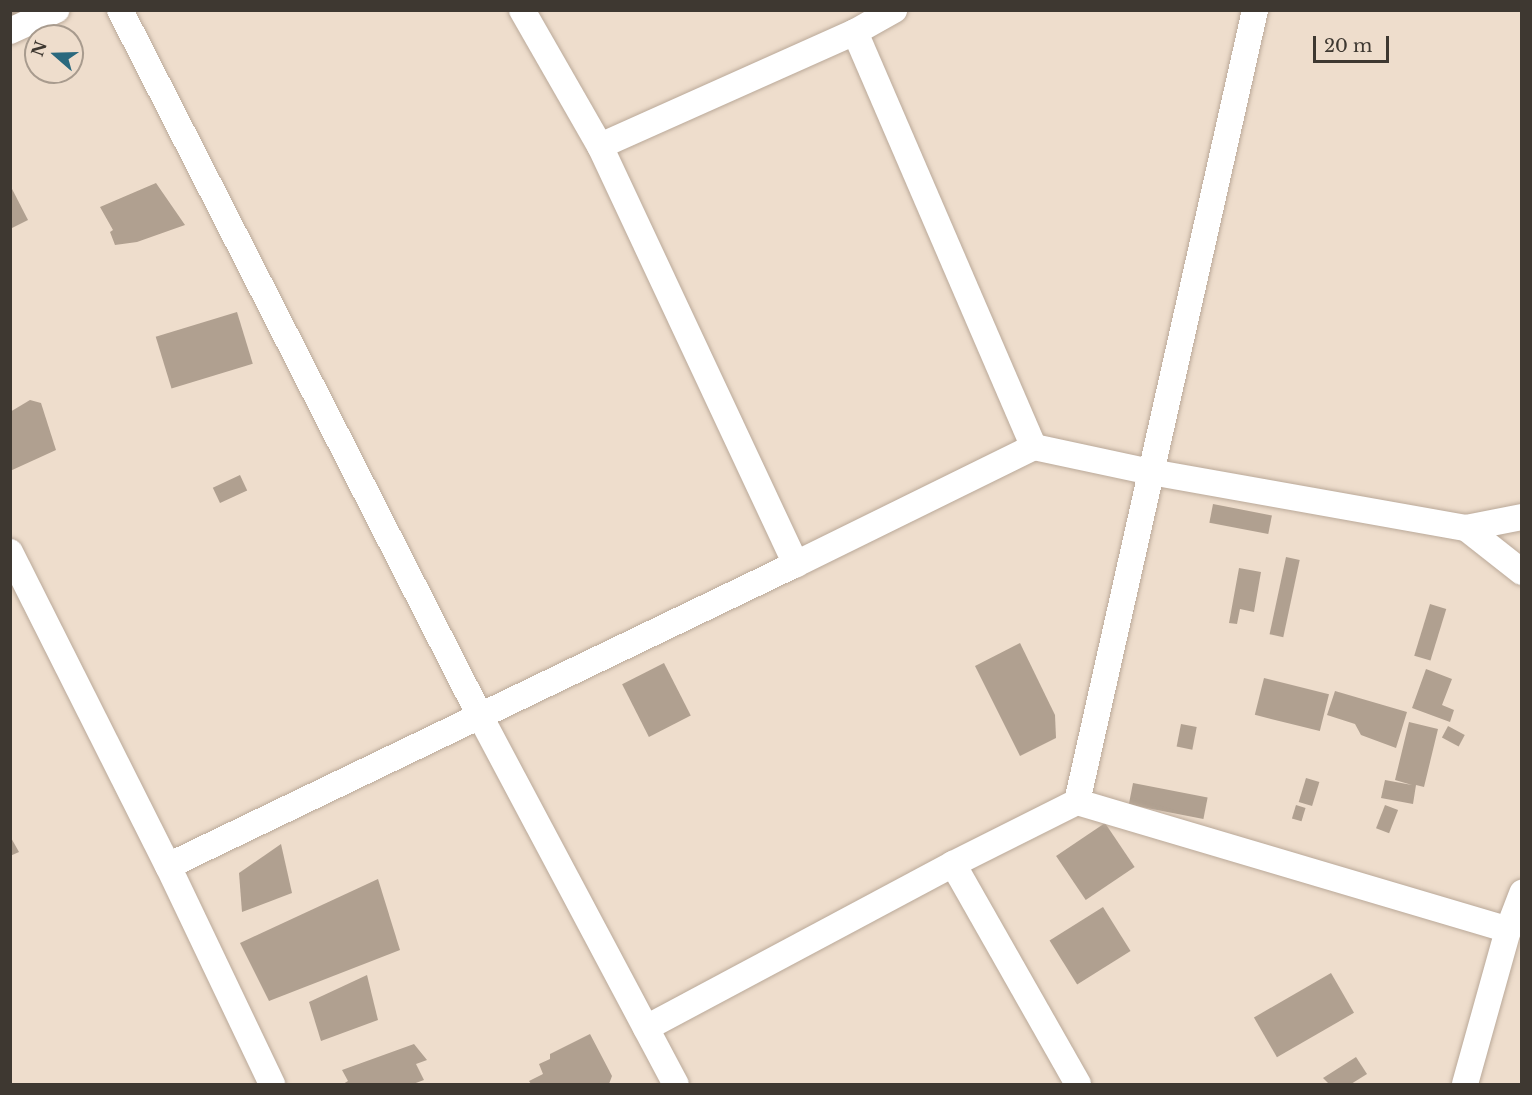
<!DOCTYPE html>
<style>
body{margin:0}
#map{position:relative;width:1532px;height:1095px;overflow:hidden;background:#edc;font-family:"Libre Baskerville",serif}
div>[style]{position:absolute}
.building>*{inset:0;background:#b0a090;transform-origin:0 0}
.roads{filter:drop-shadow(0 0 2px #baa999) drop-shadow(0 0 2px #baa999)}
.street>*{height:26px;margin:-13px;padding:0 13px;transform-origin:13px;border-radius:13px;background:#fff}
span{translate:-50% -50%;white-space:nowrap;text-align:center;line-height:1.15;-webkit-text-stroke:6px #edc;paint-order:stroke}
.frame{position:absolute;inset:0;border:12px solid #3e3831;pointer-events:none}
.north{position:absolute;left:24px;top:24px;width:60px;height:60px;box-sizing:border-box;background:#edc;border:2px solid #a89b8e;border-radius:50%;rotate:290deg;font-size:16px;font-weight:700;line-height:24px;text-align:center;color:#3e3831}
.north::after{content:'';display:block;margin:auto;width:21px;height:27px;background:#2a697e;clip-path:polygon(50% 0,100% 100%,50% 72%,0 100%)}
.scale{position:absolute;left:1313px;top:36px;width:76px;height:27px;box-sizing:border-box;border:3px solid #3e3831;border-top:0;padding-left:8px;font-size:18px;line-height:21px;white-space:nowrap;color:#3e3831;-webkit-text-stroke:4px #edc;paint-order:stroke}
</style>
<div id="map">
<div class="building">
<i style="clip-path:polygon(10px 10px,26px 10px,26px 11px,10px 17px)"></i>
<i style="clip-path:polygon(156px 183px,185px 225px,137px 242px,115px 245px,110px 232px,113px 230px,100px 207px)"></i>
<i style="clip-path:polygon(10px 185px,28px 220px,10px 229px)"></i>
<i style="left:237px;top:312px;width:54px;height:85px;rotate:73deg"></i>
<i style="clip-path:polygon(30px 400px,41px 403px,56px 450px,10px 471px,10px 412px)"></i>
<i style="left:240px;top:475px;width:17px;height:30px;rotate:65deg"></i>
<i style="left:1213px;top:504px;width:60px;height:19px;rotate:11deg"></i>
<i style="left:1286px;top:557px;width:14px;height:79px;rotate:12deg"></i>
<i style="clip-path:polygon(1239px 568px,1261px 572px,1254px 612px,1240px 609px,1237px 624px,1229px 623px)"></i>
<i style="left:1430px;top:604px;width:17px;height:54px;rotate:17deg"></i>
<i style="clip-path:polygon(1020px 643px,1055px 715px,1056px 738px,1020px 756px,975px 666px)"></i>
<i style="left:664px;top:663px;width:59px;height:47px;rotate:63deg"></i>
<i style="clip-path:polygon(1426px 669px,1452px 679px,1442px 705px,1454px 710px,1450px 722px,1412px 708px)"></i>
<i style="left:1264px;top:678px;width:67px;height:38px;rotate:14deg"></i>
<i style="clip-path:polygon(1335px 691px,1407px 712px,1396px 748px,1361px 735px,1355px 724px,1327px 715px)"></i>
<i style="clip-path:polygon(1409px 722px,1438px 729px,1424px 787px,1416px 785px,1413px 804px,1381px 798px,1385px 780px,1412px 785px,1395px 780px)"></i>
<i style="left:1181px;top:724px;width:16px;height:23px;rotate:11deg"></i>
<i style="left:1448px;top:726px;width:19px;height:13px;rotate:28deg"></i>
<i style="left:1306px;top:778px;width:14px;height:25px;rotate:17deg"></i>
<i style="left:1133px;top:783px;width:76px;height:22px;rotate:11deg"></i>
<i style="left:1296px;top:805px;width:10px;height:14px;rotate:17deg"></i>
<i style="left:1385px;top:805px;width:14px;height:25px;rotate:21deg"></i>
<i style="left:1105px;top:823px;width:53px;height:59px;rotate:56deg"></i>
<i style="clip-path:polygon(10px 836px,19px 852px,10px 856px)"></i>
<i style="clip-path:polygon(281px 844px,292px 893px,242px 912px,239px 873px)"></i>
<i style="clip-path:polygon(378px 879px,400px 950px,269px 1001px,240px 943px)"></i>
<i style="left:1103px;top:907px;width:52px;height:63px;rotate:58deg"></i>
<i style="left:1331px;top:973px;width:46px;height:89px;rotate:60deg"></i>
<i style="clip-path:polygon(367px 975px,378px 1020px,321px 1041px,309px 1002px)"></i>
<i style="clip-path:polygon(590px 1034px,612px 1076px,609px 1084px,531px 1084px,529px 1081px,543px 1074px,539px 1064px,550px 1059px,550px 1054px)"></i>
<i style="clip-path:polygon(414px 1044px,427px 1060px,416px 1064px,424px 1080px,413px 1084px,343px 1084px,348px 1081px,342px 1070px)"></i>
<i style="clip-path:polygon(1356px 1057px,1367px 1074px,1351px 1084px,1329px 1084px,1323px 1078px)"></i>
</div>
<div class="roads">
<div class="street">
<i style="left:120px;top:10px;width:792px;rotate:62.98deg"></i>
<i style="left:480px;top:716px;width:417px;rotate:62deg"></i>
<i style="left:522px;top:10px;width:157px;rotate:60.2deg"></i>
<i style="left:600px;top:146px;width:462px;rotate:64.9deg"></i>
<i style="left:10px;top:31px;width:51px;rotate:-24.5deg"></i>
<i style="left:855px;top:32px;width:452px;rotate:66.7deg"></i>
<i style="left:600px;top:146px;width:279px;rotate:-24.1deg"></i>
<i style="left:855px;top:32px;width:45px;rotate:-29.4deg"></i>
<i style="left:1466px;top:528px;width:71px;rotate:38.2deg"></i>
<i style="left:10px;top:552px;width:352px;rotate:63.3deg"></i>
<i style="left:168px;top:866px;width:242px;rotate:64.5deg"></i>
<i style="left:1077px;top:802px;width:450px;rotate:16.5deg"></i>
<i style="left:953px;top:864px;width:253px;rotate:60.4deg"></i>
<i style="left:168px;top:866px;width:697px;rotate:-25.68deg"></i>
<i style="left:796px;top:564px;width:265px;rotate:-26.2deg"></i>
<i style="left:1034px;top:447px;width:120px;rotate:12.1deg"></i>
<i style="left:1151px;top:472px;width:320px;rotate:10.1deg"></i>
<i style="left:1466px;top:528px;width:57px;rotate:-11.1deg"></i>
<i style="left:646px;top:1028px;width:348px;rotate:-28.1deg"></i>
<i style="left:953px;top:864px;width:139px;rotate:-26.6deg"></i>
<i style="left:1077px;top:802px;width:812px;rotate:-77.33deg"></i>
<i style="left:1465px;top:1084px;width:160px;rotate:-74.4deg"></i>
<i style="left:1508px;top:930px;width:40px;rotate:-69deg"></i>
</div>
</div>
<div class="frame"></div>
<div class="north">N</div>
<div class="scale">20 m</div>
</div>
